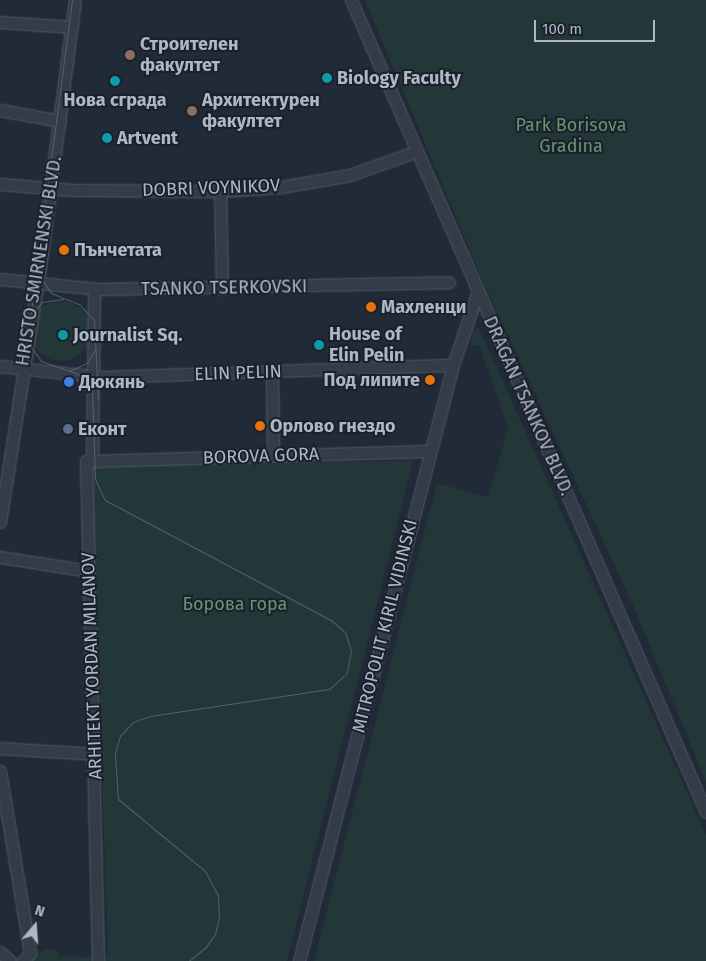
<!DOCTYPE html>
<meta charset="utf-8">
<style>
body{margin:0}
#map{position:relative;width:706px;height:961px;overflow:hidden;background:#212a37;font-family:"Fira Sans",sans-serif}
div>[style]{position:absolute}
.green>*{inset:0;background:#233638}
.round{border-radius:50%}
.roads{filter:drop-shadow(0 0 1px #515a65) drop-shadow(0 0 1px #515a65)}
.minor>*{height:11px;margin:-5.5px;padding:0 5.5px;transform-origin:5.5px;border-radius:5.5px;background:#343c48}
.tram>*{height:1px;margin:-0.5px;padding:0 0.5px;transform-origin:0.5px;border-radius:0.5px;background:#56606f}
.dots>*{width:14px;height:14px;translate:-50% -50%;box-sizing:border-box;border:2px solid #1a212c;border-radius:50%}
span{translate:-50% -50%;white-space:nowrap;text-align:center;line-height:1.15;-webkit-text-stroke:4px #1a212c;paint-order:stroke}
.poi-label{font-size:18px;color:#aeb7c4;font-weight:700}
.left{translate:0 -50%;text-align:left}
.right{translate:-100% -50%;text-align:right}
.park-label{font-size:18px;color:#679471}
.street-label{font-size:18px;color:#aeb7c4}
.north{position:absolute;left:10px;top:901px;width:50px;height:50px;-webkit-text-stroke:4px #1a212c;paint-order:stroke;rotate:18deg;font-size:14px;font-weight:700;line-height:20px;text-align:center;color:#aeb7c4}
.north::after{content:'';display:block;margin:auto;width:18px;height:22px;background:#aeb7c4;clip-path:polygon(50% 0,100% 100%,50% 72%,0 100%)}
.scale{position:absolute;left:534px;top:20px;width:121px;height:22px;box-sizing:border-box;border:2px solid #aeb7c4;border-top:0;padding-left:6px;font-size:15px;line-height:18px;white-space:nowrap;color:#aeb7c4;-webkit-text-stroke:4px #1a212c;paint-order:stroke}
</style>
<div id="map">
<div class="green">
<i style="clip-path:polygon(365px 0,706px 0,706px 782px,636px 612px,482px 279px)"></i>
<i class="round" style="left:31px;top:301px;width:60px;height:60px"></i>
<i style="clip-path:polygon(479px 328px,706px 835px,706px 961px,314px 961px,437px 483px,488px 497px,508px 428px,479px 345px,470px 345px,473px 331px)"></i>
<i style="clip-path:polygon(413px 461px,287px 961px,104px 961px,108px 951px,91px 464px)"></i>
<i style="clip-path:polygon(44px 949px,58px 950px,59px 956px,88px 957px,92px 951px,95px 961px,29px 961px)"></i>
</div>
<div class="roads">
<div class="minor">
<i style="left:351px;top:0;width:886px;rotate:66.39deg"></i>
<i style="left:0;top:22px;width:72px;rotate:4deg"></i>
<i style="left:0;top:110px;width:61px;rotate:10.4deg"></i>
<i style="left:0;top:184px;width:73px;rotate:4.7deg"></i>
<i style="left:73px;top:190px;width:147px;rotate:0.4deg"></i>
<i style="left:220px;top:191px;width:61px;rotate:-3.8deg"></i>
<i style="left:281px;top:187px;width:70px;rotate:-9.9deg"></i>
<i style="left:350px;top:175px;width:71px;rotate:-19.7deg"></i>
<i style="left:220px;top:191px;width:98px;rotate:88.8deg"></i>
<i style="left:0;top:279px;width:100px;rotate:5.8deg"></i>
<i style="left:99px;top:289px;width:350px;rotate:-1.1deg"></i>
<i style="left:0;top:366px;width:103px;rotate:6.2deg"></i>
<i style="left:102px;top:377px;width:351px;rotate:-2deg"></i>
<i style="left:272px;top:372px;width:83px;rotate:89.3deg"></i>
<i style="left:92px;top:460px;width:171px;rotate:-89.3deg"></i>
<i style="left:0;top:522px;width:272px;rotate:-81.1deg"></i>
<i style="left:42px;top:253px;width:255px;rotate:-82.6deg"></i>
<i style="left:0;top:557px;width:90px;rotate:8.9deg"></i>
<i style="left:0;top:748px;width:95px;rotate:3.6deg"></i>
<i style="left:0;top:771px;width:184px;rotate:80.6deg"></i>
<i style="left:30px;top:953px;width:11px;rotate:131deg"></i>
<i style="left:0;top:952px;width:13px;rotate:42deg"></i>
<i style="left:98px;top:961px;width:500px;rotate:-91.37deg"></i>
<i style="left:86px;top:461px;width:344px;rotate:-1.7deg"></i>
<i style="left:299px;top:961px;width:616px;rotate:-75.51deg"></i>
<i style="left:453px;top:365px;width:75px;rotate:-71.3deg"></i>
</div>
</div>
<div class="tram">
<i style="left:72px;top:0;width:328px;rotate:97.5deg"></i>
<i style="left:29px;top:325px;width:22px;rotate:85deg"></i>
<i style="left:31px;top:347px;width:17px;rotate:54deg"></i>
<i style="left:41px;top:361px;width:39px;rotate:19deg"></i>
<i style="left:78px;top:374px;width:21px;rotate:47deg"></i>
<i style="left:92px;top:389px;width:90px;rotate:88.1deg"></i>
<i style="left:95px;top:479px;width:23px;rotate:65deg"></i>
<i style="left:105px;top:500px;width:256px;rotate:28deg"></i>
<i style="left:331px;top:620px;width:18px;rotate:41deg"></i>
<i style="left:345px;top:632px;width:19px;rotate:72deg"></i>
<i style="left:351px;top:650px;width:23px;rotate:100deg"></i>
<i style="left:347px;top:673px;width:24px;rotate:138deg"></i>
<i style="left:329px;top:689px;width:181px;rotate:171.4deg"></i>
<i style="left:150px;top:716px;width:18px;rotate:161deg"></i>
<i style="left:133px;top:722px;width:19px;rotate:133deg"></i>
<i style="left:120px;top:736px;width:19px;rotate:106deg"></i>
<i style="left:115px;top:754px;width:45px;rotate:86.2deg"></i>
<i style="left:118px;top:799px;width:113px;rotate:39.6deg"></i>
<i style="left:205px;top:871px;width:27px;rotate:62deg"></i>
<i style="left:218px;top:895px;width:23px;rotate:88deg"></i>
<i style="left:219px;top:918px;width:16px;rotate:104deg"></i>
<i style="left:215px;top:934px;width:16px;rotate:125deg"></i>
<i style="left:206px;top:947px;width:22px;rotate:141deg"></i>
<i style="left:43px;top:265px;width:16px;rotate:90deg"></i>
<i style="left:43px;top:281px;width:14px;rotate:56deg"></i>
<i style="left:51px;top:293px;width:31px;rotate:22deg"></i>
<i style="left:80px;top:305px;width:21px;rotate:47deg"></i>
<i style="left:94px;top:320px;width:79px;rotate:87.1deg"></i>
<i style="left:32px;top:314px;width:16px;rotate:-50deg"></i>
<i style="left:42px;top:302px;width:21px;rotate:-8deg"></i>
<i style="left:69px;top:371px;width:20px;rotate:-24deg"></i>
<i style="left:87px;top:363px;width:17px;rotate:-59deg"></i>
</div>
<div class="dots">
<i style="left:130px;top:55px;background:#8d6e63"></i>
<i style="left:327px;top:78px;background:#0f9aa8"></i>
<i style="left:115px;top:81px;background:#0f9aa8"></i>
<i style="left:192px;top:111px;background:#8d6e63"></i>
<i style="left:107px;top:138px;background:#0f9aa8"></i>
<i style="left:64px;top:250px;background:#e8710a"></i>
<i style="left:371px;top:307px;background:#e8710a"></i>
<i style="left:63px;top:335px;background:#0f9aa8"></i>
<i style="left:319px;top:345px;background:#0f9aa8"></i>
<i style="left:430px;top:380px;background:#e8710a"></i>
<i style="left:69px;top:382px;background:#3f7fe0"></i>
<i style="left:260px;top:426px;background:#e8710a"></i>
<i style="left:68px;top:429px;background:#5c6f8a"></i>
</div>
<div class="poi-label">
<span class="left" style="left:140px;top:55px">Строителен<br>факултет</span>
<span class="left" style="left:337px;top:78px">Biology Faculty</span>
<span style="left:115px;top:100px">Нова сграда</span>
<span class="left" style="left:202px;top:111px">Архитектурен<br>факултет</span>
<span class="left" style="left:117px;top:138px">Artvent</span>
<span class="left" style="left:74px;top:250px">Пънчетата</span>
<span class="left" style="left:381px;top:307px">Махленци</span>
<span class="left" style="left:73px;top:335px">Journalist Sq.</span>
<span class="left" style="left:329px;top:345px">House of<br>Elin Pelin</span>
<span class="right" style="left:420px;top:380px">Под липите</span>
<span class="left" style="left:79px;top:382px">Дюкянь</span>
<span class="left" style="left:270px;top:426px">Орлово гнездо</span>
<span class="left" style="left:78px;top:429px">Еконт</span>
</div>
<div class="park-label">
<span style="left:571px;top:136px">Park Borisova<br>Gradina</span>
<span style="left:235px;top:604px">Борова гора</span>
</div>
<div class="street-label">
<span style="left:211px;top:188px;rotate:-2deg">DOBRI VOYNIKOV</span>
<span style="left:39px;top:261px;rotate:-81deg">HRISTO SMIRNENSKI BLVD.</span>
<span style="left:224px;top:288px;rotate:-1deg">TSANKO TSERKOVSKI</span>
<span style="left:238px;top:373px;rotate:-2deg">ELIN PELIN</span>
<span style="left:528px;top:406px;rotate:66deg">DRAGAN TSANKOV BLVD.</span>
<span style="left:261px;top:456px;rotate:-2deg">BOROVA GORA</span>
<span style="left:385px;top:626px;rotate:-76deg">MITROPOLIT KIRIL VIDINSKI</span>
<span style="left:92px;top:666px;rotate:-92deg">ARHITEKT YORDAN MILANOV</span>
</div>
<div class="north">N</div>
<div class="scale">100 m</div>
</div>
